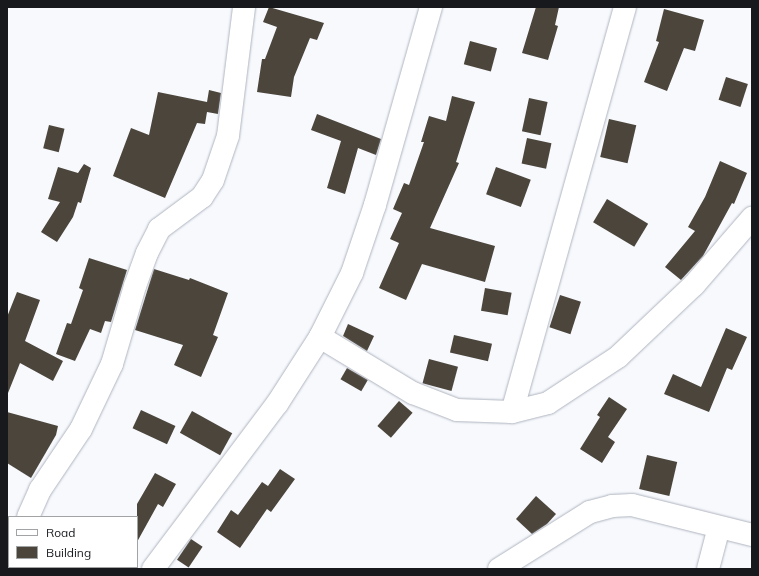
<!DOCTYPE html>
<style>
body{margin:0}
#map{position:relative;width:759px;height:576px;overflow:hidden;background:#f7f9fd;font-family:Mulish,sans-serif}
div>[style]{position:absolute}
.building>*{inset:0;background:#4b453c;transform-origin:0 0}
.roads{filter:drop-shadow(0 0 1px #afb4bf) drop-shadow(0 0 1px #afb4bf)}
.minor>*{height:22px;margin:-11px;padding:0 11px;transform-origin:11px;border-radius:11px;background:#fff}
span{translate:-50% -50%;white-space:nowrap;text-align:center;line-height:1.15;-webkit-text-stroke:4px #fff;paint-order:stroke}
.frame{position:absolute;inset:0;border:8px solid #17191d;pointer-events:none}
.legend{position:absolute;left:8px;top:516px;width:130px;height:52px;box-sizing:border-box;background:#fff;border:1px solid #a2a3a5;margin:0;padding:5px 7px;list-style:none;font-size:12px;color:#17191d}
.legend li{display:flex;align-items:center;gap:8px;height:20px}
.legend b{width:20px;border:1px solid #a2a3a5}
</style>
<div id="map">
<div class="building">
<i style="clip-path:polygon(269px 7px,324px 23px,317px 40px,310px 38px,294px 77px,291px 97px,257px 92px,262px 59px,265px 59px,277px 27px,263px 22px)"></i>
<i style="clip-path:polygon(536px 7px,559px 7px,555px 25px,558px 26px,548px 60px,522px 53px)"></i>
<i style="clip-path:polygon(664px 9px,704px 20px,695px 51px,684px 48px,667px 91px,644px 82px,659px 42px,656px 41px)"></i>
<i style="left:470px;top:41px;width:28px;height:24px;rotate:15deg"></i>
<i style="left:726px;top:77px;width:23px;height:24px;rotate:18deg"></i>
<i style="clip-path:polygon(209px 90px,221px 93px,218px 114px,207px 112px,205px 124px,197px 123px,165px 198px,113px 176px,131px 128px,149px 135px,158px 92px,207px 102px)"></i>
<i style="clip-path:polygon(452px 96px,475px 102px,456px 162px,459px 163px,430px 228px,495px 246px,485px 282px,422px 264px,406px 300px,379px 288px,399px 243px,390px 239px,402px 213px,393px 209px,404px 183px,409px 185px,424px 142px,421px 142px,429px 116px,446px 121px)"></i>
<i style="left:529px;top:98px;width:19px;height:34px;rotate:12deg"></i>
<i style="clip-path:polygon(317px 114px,381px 139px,376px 155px,358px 148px,345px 194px,327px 188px,341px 141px,311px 130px)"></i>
<i style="left:609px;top:119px;width:28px;height:39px;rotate:13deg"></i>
<i style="left:49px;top:125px;width:16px;height:24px;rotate:14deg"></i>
<i style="left:527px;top:138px;width:25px;height:26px;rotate:12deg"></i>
<i style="clip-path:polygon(720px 161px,747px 173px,734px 204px,732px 203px,703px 256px,681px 280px,665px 267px,695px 231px,688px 227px,705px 197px)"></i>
<i style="clip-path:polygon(84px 164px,91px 168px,81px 203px,78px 202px,73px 217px,57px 242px,41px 232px,60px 202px,48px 199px,58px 167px,78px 173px)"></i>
<i style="left:496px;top:167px;width:37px;height:29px;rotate:20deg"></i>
<i style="left:607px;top:199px;width:48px;height:27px;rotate:31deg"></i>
<i style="clip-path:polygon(89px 258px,127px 270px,111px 322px,105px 321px,101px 333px,90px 329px,75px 361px,56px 354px,67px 323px,71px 324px,83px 290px,79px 288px)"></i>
<i style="clip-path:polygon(154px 269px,189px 280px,190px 278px,228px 293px,213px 335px,218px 337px,201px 377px,174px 365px,183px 345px,135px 330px)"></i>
<i style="left:485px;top:288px;width:27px;height:23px;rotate:10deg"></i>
<i style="clip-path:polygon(17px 292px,40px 300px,25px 341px,63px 361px,53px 381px,20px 363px,8px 393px,7px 317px)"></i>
<i style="left:560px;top:295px;width:22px;height:34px;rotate:18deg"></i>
<i style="clip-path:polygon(348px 324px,374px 336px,367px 351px,343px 336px)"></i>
<i style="clip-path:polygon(726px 328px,747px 337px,732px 370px,727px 368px,709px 412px,664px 394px,673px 374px,701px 387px)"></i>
<i style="left:454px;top:335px;width:39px;height:18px;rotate:13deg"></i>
<i style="left:429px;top:359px;width:30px;height:25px;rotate:15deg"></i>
<i style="left:347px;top:368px;width:24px;height:13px;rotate:30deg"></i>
<i style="clip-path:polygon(609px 397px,627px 409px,608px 437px,615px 442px,602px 463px,580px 449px,600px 417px,597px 415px)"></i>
<i style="left:399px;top:401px;width:18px;height:33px;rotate:41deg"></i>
<i style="left:141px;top:410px;width:38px;height:20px;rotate:25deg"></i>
<i style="left:192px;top:411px;width:46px;height:25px;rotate:29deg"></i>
<i style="clip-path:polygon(7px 412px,58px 426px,56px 435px,31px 478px,7px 463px)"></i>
<i style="left:647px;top:455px;width:31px;height:35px;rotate:13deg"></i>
<i style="clip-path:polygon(280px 469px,295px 479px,271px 512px,267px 509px,240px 548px,217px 532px,231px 510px,238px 515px,262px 482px,268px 486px)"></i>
<i style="clip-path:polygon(155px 473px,176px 484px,163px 507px,158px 504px,137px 542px,137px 504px)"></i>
<i style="clip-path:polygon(536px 496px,556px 514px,547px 524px,532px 534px,516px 519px)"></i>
<i style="left:191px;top:539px;width:14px;height:25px;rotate:34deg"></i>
</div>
<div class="roads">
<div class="minor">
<i style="left:320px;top:337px;width:109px;rotate:31.1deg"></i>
<i style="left:413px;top:393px;width:47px;rotate:21.1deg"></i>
<i style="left:457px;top:410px;width:55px;rotate:2.1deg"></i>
<i style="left:512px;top:412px;width:37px;rotate:-14deg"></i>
<i style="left:548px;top:403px;width:84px;rotate:-33.3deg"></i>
<i style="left:618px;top:357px;width:105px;rotate:-43.5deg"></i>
<i style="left:694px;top:285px;width:89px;rotate:-49.1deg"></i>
<i style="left:512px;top:412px;width:420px;rotate:-74.4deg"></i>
<i style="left:28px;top:517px;width:30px;rotate:-66deg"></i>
<i style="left:40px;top:490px;width:73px;rotate:-56.1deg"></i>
<i style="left:81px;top:429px;width:72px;rotate:-64.5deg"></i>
<i style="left:112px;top:364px;width:81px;rotate:-73.6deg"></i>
<i style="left:135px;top:286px;width:35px;rotate:-70deg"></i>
<i style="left:147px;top:253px;width:27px;rotate:-63deg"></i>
<i style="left:159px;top:229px;width:54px;rotate:-36.7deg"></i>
<i style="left:202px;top:197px;width:20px;rotate:-57deg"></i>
<i style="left:213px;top:180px;width:46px;rotate:-71.2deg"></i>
<i style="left:228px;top:136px;width:130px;rotate:-82.9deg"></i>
<i style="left:18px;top:569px;width:2px;rotate:-90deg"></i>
<i style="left:153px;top:569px;width:206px;rotate:-53.1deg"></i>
<i style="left:277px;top:404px;width:80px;rotate:-57.3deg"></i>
<i style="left:320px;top:337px;width:72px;rotate:-63.4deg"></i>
<i style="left:352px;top:273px;width:72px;rotate:-71.3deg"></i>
<i style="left:375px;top:205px;width:206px;rotate:-74.2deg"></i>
<i style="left:499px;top:569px;width:107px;rotate:-32.1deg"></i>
<i style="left:590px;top:512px;width:23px;rotate:-15deg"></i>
<i style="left:612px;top:506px;width:20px;rotate:-3deg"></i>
<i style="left:632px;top:505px;width:124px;rotate:14deg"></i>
<i style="left:708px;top:569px;width:43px;rotate:-75.3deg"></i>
</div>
</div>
<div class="frame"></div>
<ul class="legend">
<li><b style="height:5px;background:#fff"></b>Road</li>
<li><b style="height:11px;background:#4b453c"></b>Building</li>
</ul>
</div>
